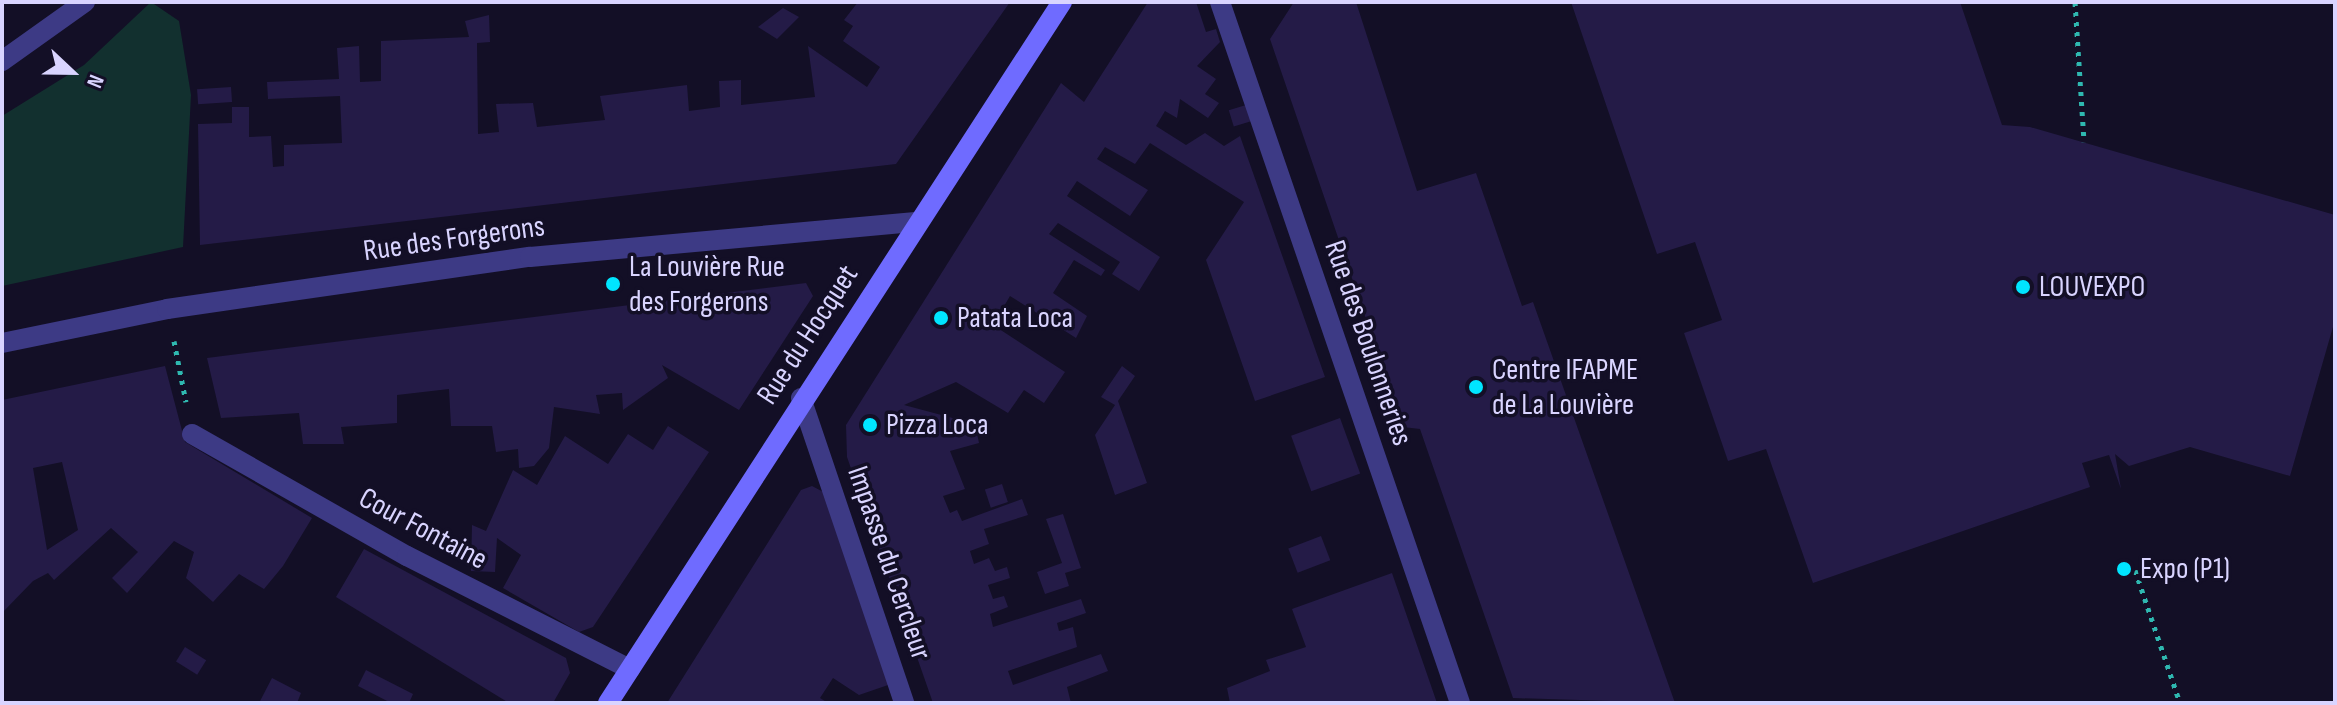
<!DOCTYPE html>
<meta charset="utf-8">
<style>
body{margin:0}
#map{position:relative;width:2337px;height:705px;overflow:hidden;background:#130f26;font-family:"Sofia Sans Condensed",sans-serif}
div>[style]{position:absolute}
.green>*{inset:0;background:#12302f}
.building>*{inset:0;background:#241b47;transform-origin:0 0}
.path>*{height:5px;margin-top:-2.5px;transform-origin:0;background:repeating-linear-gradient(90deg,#2fb8b0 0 4px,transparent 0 10px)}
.street>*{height:20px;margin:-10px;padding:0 10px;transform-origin:10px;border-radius:10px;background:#3d3a85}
.secondary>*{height:20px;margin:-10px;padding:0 10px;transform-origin:10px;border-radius:10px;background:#6f6bff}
.dots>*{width:22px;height:22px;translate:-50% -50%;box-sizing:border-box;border:4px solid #130f26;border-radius:50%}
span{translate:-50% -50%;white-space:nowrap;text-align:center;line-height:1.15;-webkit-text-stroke:7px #130f26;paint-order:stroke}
.street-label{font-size:30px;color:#d9d4ff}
.poi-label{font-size:30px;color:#d9d4ff}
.left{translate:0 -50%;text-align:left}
.frame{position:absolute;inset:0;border:4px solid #d9d4ff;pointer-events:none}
.north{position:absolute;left:32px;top:32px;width:80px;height:80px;-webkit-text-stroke:6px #130f26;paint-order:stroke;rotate:112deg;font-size:22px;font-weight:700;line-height:32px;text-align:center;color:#d9d4ff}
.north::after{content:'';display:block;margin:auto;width:28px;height:36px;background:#d9d4ff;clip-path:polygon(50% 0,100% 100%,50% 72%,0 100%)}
</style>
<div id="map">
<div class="green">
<i style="clip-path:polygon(151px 2px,179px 21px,191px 95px,183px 247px,2px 286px,2px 116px,84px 65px)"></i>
</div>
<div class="building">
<i style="clip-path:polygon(858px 2px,1010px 2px,896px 164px,200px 245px,198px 124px,232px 123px,232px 107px,249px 107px,249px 137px,271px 136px,273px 167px,284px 166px,284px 145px,342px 143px,340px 96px,268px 99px,267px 82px,339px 79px,337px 48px,359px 46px,360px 82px,381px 81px,381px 41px,469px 37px,465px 21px,489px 15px,490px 42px,477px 43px,478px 134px,499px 132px,496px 104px,533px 103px,537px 127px,605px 120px,600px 96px,687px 85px,689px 111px,720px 107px,719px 81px,741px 80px,741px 105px,815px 97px,808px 46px,867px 87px,880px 67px,843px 41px,853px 26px,844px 20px)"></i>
<i style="clip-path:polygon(1148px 2px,1196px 2px,1206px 32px,1216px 29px,1220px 42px,1197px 66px,1216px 79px,1205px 94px,1219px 103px,1208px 118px,1180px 99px,1177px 118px,1165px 111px,1156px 126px,1186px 145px,1205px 133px,1224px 146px,1240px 136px,1325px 377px,1255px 401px,1206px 260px,1244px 202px,1150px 143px,1135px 164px,1105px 147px,1097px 159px,1148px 190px,1130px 216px,1077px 181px,1067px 196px,1160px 257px,1139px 291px,1112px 274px,1120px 262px,1058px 223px,1049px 234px,1105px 270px,1101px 276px,1074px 260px,1053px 293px,1087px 316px,1076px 338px,1010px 296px,993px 325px,1065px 372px,1044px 403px,1024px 390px,1008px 413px,956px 382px,904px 405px,975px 424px,979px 443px,950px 451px,965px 489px,943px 496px,950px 513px,957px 510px,962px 521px,1022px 499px,1028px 515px,984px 529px,989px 544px,970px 551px,974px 564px,989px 558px,995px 571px,1007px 567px,1010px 578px,988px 585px,993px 599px,1004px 596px,1008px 607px,990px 614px,993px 627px,1081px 599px,1086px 613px,1057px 623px,1059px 631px,1073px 627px,1077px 647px,1008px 671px,1013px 685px,1101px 654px,1108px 671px,1067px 687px,1071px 703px,933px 703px,847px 457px,846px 425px,1061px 83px,1084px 102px)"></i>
<i style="clip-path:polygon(1294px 2px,1356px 2px,1417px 191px,1476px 173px,1522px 306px,1533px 302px,1675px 703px,1513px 698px,1420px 429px,1403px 427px,1270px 39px)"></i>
<i style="clip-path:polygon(1571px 2px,1960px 2px,2002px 125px,2030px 127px,2335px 215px,2335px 320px,2290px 476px,2190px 447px,2129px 466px,2115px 454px,2121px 489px,2109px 455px,2082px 463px,2090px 487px,1813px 583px,1766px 449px,1728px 461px,1684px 333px,1722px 320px,1695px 242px,1657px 254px)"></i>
<i style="clip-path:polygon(783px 8px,799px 17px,777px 39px,758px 27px)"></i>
<i style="left:231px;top:87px;width:15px;height:34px;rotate:86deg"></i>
<i style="left:1246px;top:105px;width:17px;height:18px;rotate:73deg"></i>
<i style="clip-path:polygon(806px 283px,813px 296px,739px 410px,662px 365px,668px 378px,623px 410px,622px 393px,596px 395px,600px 414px,554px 407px,549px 448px,534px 466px,519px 468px,518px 449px,496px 452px,492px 426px,451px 426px,449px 389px,397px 395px,397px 423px,341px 427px,344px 444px,303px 444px,299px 413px,221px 418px,207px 358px)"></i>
<i style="clip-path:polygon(evenodd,165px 366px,185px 442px,312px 518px,283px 566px,264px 589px,239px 574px,213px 602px,186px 578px,194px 552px,174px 541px,127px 593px,112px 578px,138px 552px,111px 528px,54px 580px,48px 573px,33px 581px,2px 613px,2px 400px,165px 366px,62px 462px,78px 530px,47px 550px,33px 468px,62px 462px)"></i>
<i style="clip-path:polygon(1122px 366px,1135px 376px,1118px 401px,1147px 483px,1115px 495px,1095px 435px,1115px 405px,1101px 397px)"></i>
<i style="left:1340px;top:418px;width:59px;height:52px;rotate:70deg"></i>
<i style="clip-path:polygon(668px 426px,709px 452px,593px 627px,579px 632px,503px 588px,521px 555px,497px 538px,495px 572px,471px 571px,472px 525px,486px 531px,513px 470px,537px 485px,565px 436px,608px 464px,628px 434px,653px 450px)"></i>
<i style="left:1002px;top:484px;width:19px;height:18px;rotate:72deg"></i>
<i style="clip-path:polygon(812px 486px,829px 495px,891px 684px,859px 695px,833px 678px,820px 698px,828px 703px,667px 703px,801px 490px)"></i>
<i style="clip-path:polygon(1063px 514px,1081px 568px,1065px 573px,1069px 586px,1045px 594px,1037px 572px,1062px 563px,1046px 519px)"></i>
<i style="left:1321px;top:536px;width:26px;height:35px;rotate:69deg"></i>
<i style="clip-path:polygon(364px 549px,566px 658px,570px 673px,553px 703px,509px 703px,336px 597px)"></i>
<i style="clip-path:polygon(1392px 573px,1437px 703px,1230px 703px,1227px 688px,1270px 671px,1266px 660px,1306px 647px,1292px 609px)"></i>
<i style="left:185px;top:647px;width:25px;height:17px;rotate:32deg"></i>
<i style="clip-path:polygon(366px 670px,413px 694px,409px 703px,391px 703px,358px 686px)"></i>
<i style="clip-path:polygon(272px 678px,301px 693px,297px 703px,259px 703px)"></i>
</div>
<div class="path">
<i style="left:2075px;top:2px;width:140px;rotate:86.3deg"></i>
<i style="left:174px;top:341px;width:62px;rotate:78.9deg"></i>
<i style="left:2135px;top:570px;width:140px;rotate:71.3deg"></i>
</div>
<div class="street">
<i style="left:1220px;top:2px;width:741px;rotate:71.1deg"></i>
<i style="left:2px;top:61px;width:102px;rotate:-35.4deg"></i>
<i style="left:2px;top:343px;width:168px;rotate:-11.6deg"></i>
<i style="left:167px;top:309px;width:367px;rotate:-8.2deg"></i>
<i style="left:530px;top:257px;width:390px;rotate:-5.2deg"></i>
<i style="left:801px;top:398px;width:322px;rotate:71.3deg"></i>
<i style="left:192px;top:434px;width:247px;rotate:29.6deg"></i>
<i style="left:407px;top:556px;width:250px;rotate:26.9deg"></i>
</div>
<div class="secondary">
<i style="left:608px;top:703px;width:835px;rotate:-57.07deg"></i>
</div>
<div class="dots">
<i style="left:613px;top:284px;background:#00e5ff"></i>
<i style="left:2023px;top:287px;background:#00e5ff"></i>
<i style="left:941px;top:318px;background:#00e5ff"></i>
<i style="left:1476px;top:387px;background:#00e5ff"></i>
<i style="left:870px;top:425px;background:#00e5ff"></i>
<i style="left:2124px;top:569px;background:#00e5ff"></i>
</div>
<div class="street-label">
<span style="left:454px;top:239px;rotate:-8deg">Rue des Forgerons</span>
<span style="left:808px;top:335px;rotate:-57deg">Rue du Hocquet</span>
<span style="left:1368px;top:343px;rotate:71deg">Rue des Boulonneries</span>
<span style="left:423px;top:529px;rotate:28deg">Cour Fontaine</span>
<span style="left:889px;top:563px;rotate:71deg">Impasse du Cercleur</span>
</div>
<div class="poi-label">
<span class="left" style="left:629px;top:284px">La Louvière Rue<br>des Forgerons</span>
<span class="left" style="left:2039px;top:287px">LOUVEXPO</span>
<span class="left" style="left:957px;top:318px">Patata Loca</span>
<span class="left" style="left:1492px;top:387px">Centre IFAPME<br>de La Louvière</span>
<span class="left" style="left:886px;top:425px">Pizza Loca</span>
<span class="left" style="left:2140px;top:569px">Expo (P1)</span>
</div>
<div class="frame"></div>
<div class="north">N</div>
</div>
